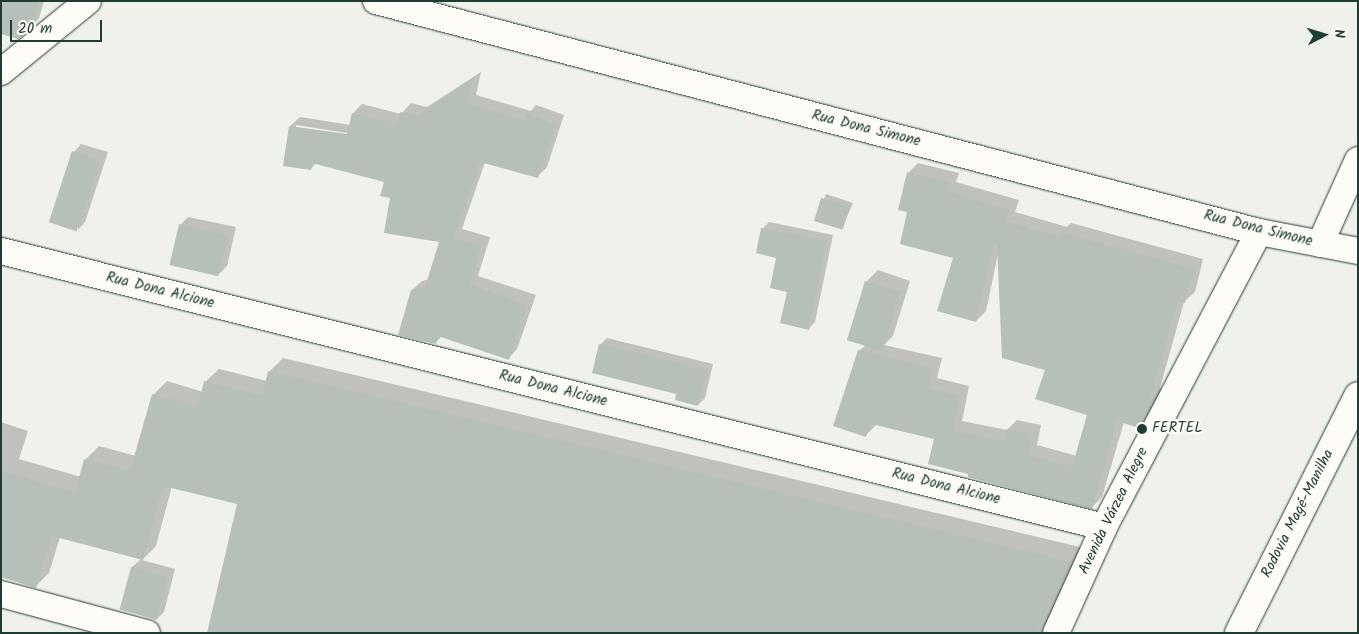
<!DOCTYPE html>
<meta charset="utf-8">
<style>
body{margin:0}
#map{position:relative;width:1359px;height:634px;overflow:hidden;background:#f0f1eb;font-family:Kalam,sans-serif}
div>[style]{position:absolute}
.shadow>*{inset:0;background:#0003}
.building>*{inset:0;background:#b6bfb8;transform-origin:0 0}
.roads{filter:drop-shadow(0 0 1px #1f3d34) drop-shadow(0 0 1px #1f3d34)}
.minor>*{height:26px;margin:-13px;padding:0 13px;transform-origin:13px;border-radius:13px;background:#fdfcf7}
.trunk>*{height:28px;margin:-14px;padding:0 14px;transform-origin:14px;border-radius:14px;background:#fdfcf7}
.dots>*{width:14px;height:14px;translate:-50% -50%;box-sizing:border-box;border:2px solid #fdfcf7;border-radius:50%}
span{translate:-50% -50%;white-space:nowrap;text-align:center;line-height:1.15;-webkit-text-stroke:4.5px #fdfcf7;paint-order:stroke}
.street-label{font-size:15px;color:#1f3d34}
.poi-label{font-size:15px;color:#1f3d34}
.left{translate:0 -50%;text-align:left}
.frame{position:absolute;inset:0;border:2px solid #1f3d34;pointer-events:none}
.north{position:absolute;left:1299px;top:10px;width:50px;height:50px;-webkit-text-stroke:4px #fdfcf7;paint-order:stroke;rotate:85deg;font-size:14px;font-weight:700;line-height:20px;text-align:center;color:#1f3d34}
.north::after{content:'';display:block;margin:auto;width:18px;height:22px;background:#1f3d34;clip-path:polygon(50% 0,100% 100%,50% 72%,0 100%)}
.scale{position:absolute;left:10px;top:20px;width:92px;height:22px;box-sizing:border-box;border:2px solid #1f3d34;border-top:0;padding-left:6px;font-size:15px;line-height:18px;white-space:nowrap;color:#1f3d34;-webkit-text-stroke:4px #fdfcf7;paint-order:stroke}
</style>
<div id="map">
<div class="shadow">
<i style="clip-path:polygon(1px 1px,44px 1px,39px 18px,31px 27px)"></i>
<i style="clip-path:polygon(evenodd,481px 72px,476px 95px,531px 111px,536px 105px,564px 115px,547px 167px,538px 176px,485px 162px,462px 229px,490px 237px,478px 276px,536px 295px,517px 349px,508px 359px,442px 336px,435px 343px,412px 290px,422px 281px,429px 279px,440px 241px,392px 198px,385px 181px,316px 163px,311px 169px,290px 126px,300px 117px,350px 125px,353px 113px,362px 104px,401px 114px,411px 103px,427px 107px,481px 72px,296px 125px,353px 134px,353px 136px,296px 128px,296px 125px)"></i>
<i style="clip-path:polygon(81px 144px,108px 152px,85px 222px,78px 230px,74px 152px)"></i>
<i style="clip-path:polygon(918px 163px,959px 173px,956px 182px,1019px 200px,1015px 212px,1067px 227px,1071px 223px,1203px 259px,1195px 292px,1184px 302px,1160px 388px,1163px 389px,1149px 417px,1139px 427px,1124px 422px,1102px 497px,1092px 507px,970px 473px,935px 438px,877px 424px,866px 435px,859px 351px,867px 344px,848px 339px,867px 281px,878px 270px,910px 281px,893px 336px,884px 345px,942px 358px,937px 378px,969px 386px,962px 421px,1007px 430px,1017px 420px,1041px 425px,1037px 445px,1077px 456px,1089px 414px,1046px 369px,998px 254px,986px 311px,976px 321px,954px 257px,909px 211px,908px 173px)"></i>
<i style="clip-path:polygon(826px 194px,853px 203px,842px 228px,815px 220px)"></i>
<i style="clip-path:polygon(188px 217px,236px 227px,227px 266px,219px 274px,180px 225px)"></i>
<i style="clip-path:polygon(769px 222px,833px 235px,815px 322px,808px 329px,788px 291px,778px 257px,762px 229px)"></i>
<i style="clip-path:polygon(607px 338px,713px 364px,705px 398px,698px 405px,600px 345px)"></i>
<i style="clip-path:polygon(283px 358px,1084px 548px,1042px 633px,225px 633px,239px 503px,172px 486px,156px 546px,142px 560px,175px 569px,164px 612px,156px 620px,121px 609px,132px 567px,141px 559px,60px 537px,49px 573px,36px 586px,1px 575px,1px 422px,28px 431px,19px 459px,81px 477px,85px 460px,99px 446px,136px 456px,153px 395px,167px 381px,203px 392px,205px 382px,219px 369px,267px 381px,270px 371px)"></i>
</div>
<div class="building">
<i style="clip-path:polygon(1px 1px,39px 1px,31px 28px,18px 39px,1px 34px)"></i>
<i style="clip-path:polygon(473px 79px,467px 104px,524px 120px,526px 114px,556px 124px,538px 178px,480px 162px,454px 238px,481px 246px,470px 285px,527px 305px,509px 360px,438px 336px,436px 344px,398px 335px,411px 290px,425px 287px,439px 242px,384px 233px,390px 198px,380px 196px,384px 182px,312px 163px,311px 170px,283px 166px,289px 126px,347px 134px,352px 113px,397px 124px,400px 112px,417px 116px)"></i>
<i style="left:72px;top:151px;width:29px;height:75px;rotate:18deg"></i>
<i style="clip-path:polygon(907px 172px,949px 183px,947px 191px,1010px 210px,1006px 221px,1059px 237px,1060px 232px,1194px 269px,1185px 303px,1178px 301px,1150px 398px,1154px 399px,1139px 428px,1117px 421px,1092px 509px,968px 477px,968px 474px,928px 464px,934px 439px,871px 424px,866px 437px,833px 426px,858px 350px,933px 368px,928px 388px,960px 396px,953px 431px,1006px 442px,1006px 429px,1032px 435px,1028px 455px,1072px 467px,1087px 415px,1035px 399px,1045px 370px,1002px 358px,997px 245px,993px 245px,976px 322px,937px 311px,953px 258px,900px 244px,907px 212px,898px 210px)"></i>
<i style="left:821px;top:198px;width:30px;height:24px;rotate:17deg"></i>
<i style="left:179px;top:224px;width:50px;height:42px;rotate:13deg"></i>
<i style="clip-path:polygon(761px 228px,827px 241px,809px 330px,780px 323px,787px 292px,770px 288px,776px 258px,756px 253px)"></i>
<i style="left:865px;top:281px;width:37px;height:62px;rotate:17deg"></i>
<i style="clip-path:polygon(599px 344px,707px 370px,698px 406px,675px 400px,676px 394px,592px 373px)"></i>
<i style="clip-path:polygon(268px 371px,1072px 562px,1037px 633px,207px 633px,237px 504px,163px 486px,143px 560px,52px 536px,36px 588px,1px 577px,1px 471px,75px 493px,84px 459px,130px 471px,152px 394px,198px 407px,204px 381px,262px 396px)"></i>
<i style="left:131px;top:567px;width:38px;height:44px;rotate:15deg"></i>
</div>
<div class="roads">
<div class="minor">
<i style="left:376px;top:1px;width:913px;rotate:14.66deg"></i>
<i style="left:1259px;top:232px;width:101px;rotate:10.9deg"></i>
<i style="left:1px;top:72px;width:112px;rotate:-39.2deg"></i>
<i style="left:1320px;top:244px;width:92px;rotate:-65.7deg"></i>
<i style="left:1px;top:251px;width:1137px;rotate:14.05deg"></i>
<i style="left:1px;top:594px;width:151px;rotate:15deg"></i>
<i style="left:1056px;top:633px;width:116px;rotate:-65.6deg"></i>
<i style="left:1104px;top:527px;width:333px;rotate:-62.3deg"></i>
</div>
<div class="trunk">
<i style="left:1239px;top:633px;width:265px;rotate:-63.3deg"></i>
</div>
</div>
<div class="dots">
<i style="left:1142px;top:429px;background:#1f3d34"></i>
</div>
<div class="street-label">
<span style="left:866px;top:129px;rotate:14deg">Rua Dona Simone</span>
<span style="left:1258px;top:229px;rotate:14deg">Rua Dona Simone</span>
<span style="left:160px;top:291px;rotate:14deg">Rua Dona Alcione</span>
<span style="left:553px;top:389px;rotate:14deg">Rua Dona Alcione</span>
<span style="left:946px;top:487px;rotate:14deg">Rua Dona Alcione</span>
<span style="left:1114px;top:511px;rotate:-64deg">Avenida Várzea Alegre</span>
<span style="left:1298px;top:514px;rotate:-63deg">Rodovia Magé-Manilha</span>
</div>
<div class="poi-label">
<span class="left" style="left:1152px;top:429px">FERTEL</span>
</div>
<div class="frame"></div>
<div class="north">N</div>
<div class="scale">20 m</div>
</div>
